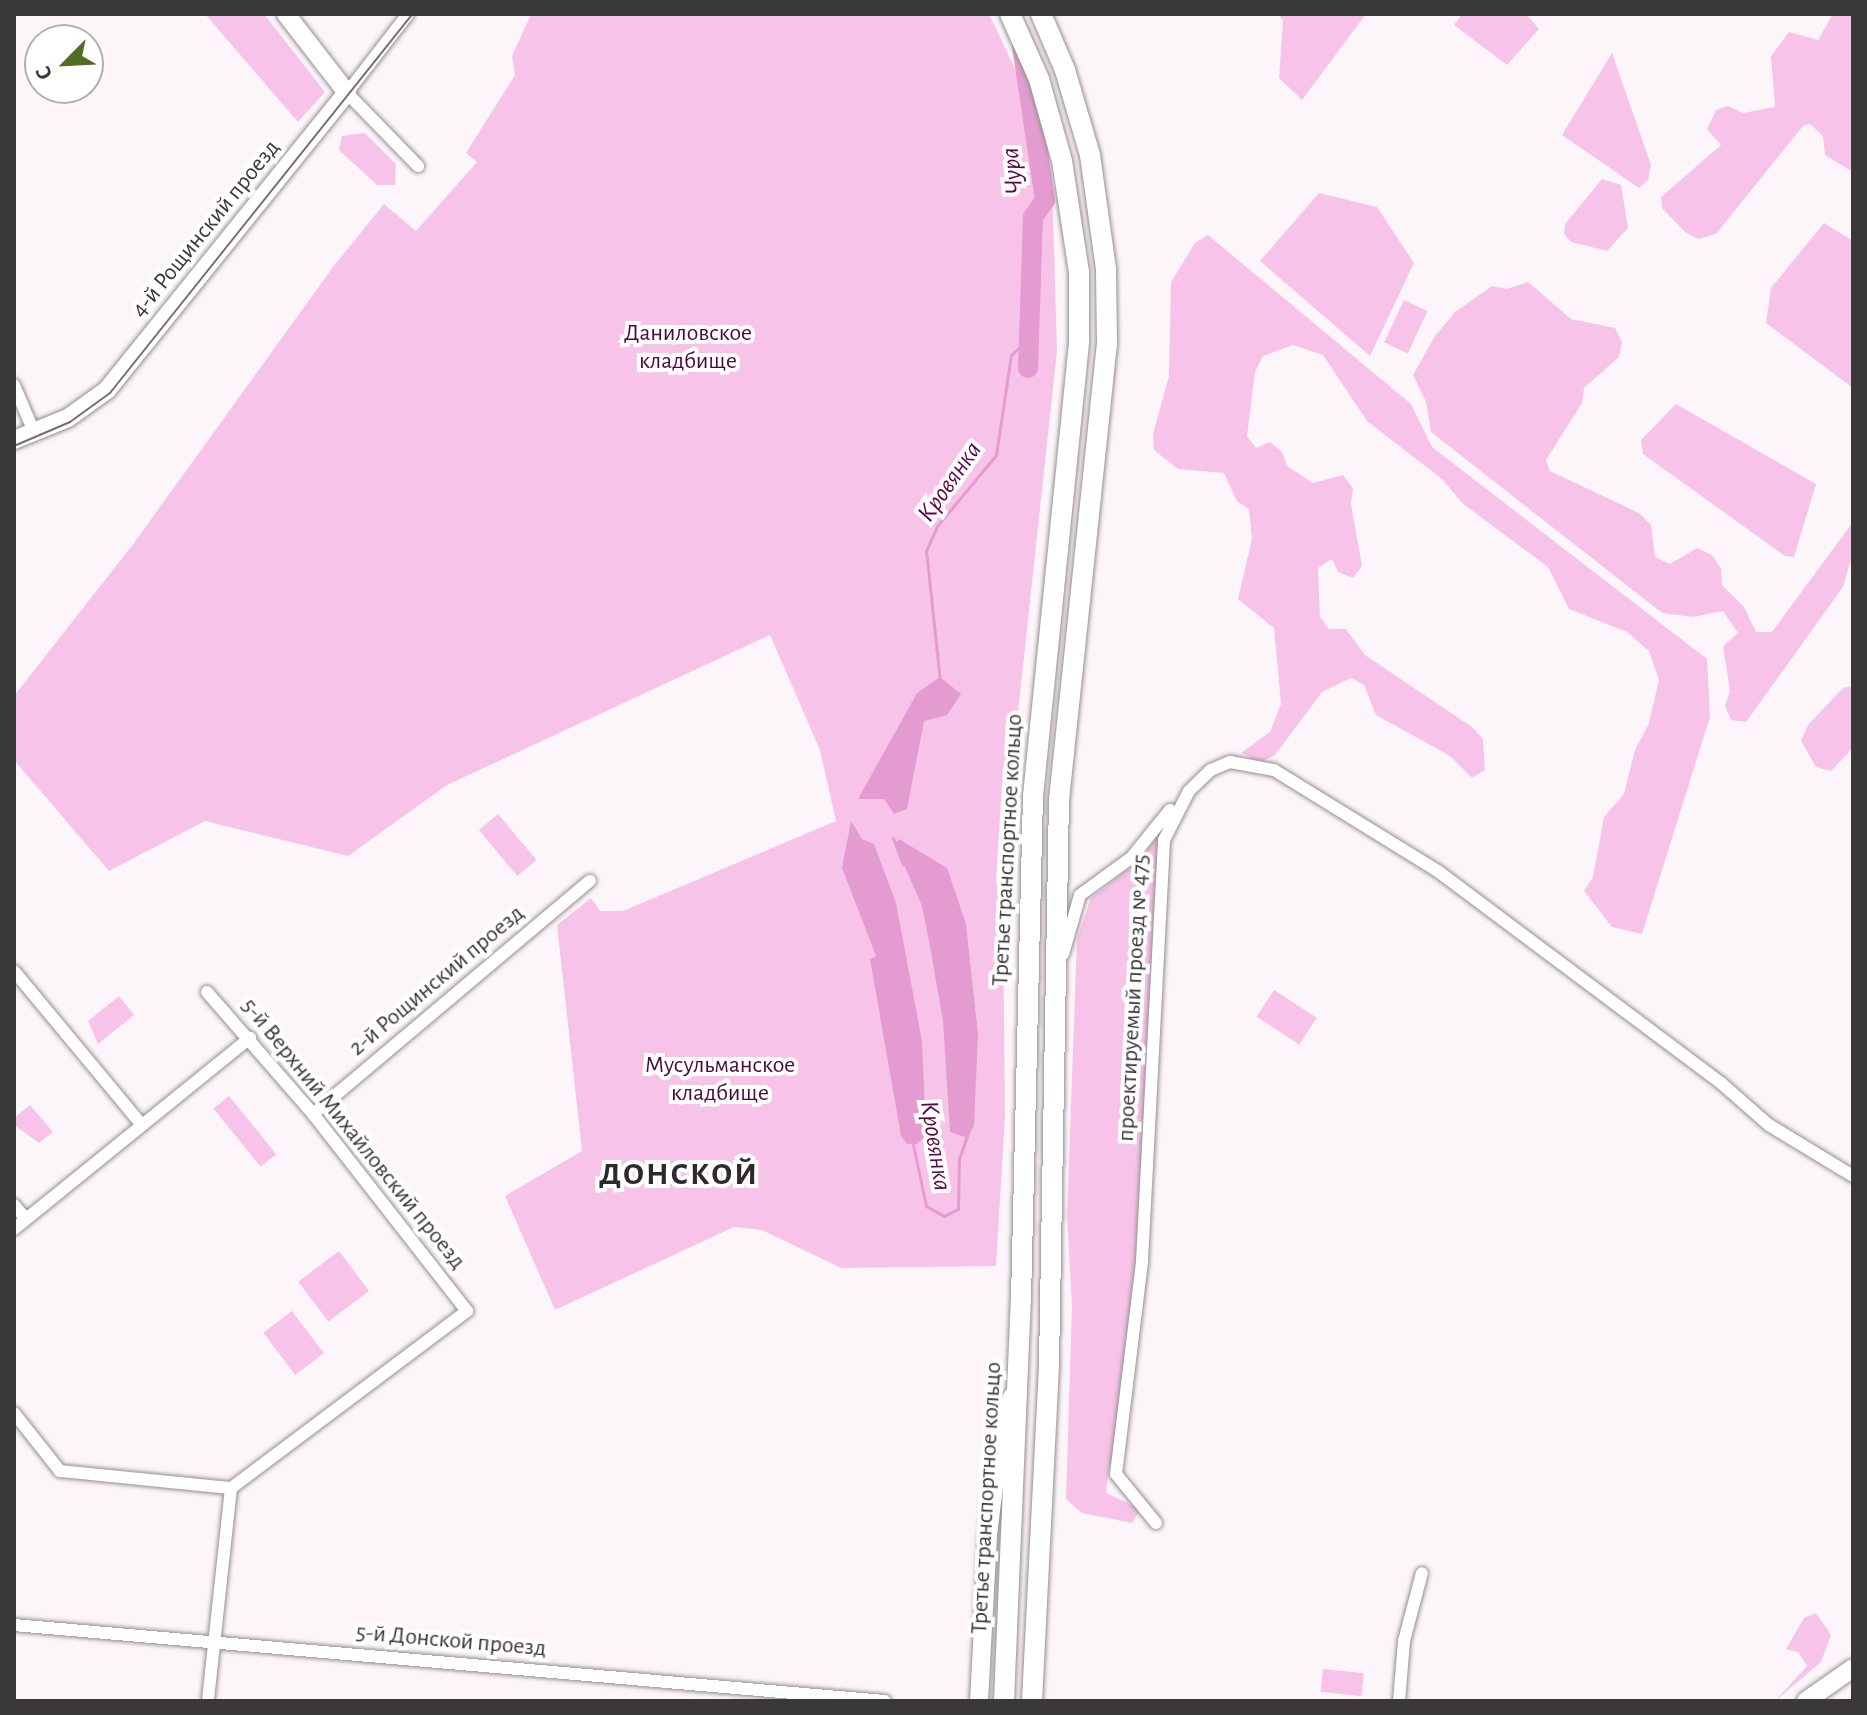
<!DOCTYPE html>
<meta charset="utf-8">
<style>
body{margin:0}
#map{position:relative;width:1867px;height:1715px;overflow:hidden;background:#fcf6fa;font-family:"Alegreya Sans",sans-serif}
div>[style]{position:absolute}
.green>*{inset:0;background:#f8c3e8;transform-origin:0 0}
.water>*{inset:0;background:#e49cd0}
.stream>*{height:3px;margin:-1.5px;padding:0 1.5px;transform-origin:1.5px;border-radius:1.5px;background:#e49cd0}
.river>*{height:20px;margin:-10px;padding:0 10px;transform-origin:10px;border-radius:10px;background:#e49cd0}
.roads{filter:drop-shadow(0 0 2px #958e93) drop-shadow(0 0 2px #958e93)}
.street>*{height:12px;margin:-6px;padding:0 6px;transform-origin:6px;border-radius:6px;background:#fff}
.secondary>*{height:18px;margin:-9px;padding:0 9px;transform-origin:9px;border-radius:9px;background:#fff}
.primary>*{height:20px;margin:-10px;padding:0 10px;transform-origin:10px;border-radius:10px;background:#fff}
.tram>*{height:2px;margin:-1px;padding:0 1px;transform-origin:1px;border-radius:1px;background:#726e71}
span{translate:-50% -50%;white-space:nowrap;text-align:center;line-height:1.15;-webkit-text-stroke:8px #fff;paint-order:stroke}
.street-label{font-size:24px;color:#3b383a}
.park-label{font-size:24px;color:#490a3d}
.water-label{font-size:26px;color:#5c044d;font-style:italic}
.district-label{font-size:32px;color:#2e292c;font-weight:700;letter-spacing:2px}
.frame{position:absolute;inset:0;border:16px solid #3b383a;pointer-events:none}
.north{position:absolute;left:24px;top:24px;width:80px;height:80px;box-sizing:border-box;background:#fff;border:2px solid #b1afb0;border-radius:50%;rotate:246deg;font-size:22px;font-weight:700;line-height:32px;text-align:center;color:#3b383a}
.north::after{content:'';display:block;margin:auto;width:28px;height:36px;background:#536e22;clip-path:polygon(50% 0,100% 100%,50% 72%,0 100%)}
</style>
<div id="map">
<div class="green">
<i style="clip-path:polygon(205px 14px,264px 14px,325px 92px,298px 122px)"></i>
<i style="clip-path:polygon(531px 14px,989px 14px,1018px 75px,1043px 152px,1053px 211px,1057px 351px,1012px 768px,1003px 768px,996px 881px,1003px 914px,1005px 1117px,996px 1266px,841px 1268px,762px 1230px,734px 1227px,555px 1310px,505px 1196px,582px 1151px,557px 925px,591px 898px,600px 911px,623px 911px,836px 821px,820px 750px,770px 635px,447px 785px,348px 856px,205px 821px,109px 871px,14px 760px,14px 696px,134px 543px,333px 267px,384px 204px,416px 231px,477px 162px,466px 153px,515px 75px,512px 56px)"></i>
<i style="clip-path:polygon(1278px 14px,1366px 14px,1302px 100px,1279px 78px,1283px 21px)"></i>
<i style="clip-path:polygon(1462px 14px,1526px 14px,1539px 29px,1507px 65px,1454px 25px)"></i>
<i style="clip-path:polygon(1833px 14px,1853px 14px,1853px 172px,1825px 155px,1823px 136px,1810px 124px,1803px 126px,1716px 234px,1698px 239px,1685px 232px,1662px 208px,1661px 197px,1721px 145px,1707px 129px,1716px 110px,1728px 106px,1743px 113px,1775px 107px,1771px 56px,1789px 32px,1818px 40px)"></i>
<i style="clip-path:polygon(1612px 53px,1651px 165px,1648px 180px,1639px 188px,1562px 135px)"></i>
<i style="clip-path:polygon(365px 133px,396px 164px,395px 185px,377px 185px,339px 150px,342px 136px)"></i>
<i style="clip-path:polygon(1602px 179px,1621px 185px,1628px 228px,1607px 251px,1571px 242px,1564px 234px,1565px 224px)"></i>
<i style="clip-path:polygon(1319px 193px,1377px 207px,1414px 263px,1370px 356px,1260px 261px)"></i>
<i style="clip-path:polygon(1824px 223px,1853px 241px,1853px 388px,1766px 323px,1771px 288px)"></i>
<i style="clip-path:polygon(1208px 235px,1411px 404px,1432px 447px,1707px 659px,1710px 717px,1642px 934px,1612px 927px,1584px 891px,1593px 877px,1604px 817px,1624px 794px,1635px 750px,1649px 723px,1659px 680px,1649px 651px,1627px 632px,1569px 609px,1548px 567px,1462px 503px,1442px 479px,1367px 421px,1323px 355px,1293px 345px,1263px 356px,1255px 372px,1247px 436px,1256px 448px,1270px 442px,1282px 452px,1287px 466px,1313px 483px,1343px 475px,1353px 488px,1351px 504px,1362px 566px,1353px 578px,1338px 572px,1332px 559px,1318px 568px,1320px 617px,1329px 629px,1346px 629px,1365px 655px,1472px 727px,1483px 739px,1485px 770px,1472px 778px,1450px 756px,1376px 715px,1364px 685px,1351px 678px,1322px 692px,1275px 755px,1261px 762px,1241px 753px,1270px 732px,1281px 704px,1274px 628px,1238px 599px,1252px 539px,1249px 509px,1237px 501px,1224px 473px,1178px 469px,1154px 450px,1153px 434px,1169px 376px,1171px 282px,1195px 243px)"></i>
<i style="clip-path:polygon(1528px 282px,1571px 319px,1615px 328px,1622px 342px,1619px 357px,1584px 388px,1582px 403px,1546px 460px,1550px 471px,1639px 513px,1651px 525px,1655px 557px,1670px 564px,1697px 548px,1712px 555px,1721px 568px,1722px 585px,1744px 607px,1756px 632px,1772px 632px,1853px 522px,1853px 553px,1843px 587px,1746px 722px,1731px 720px,1725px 706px,1730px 691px,1723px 646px,1738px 633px,1723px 611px,1693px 617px,1662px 613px,1431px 432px,1426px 402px,1413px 375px,1435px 336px,1455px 312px,1492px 286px,1507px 289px)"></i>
<i style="left:1404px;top:300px;width:26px;height:47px;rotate:25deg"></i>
<i style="clip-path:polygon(1676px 404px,1816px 484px,1794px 557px,1785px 556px,1643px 454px,1641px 440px)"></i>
<i style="clip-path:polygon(1853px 686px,1853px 748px,1831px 771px,1816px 767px,1801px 741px,1808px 725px,1843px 688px)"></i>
<i style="left:498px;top:814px;width:60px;height:25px;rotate:50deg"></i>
<i style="clip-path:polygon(1171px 822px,1148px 1261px,1120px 1467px,1109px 1466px,1106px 1493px,1141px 1509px,1132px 1523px,1082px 1513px,1066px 1499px,1072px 1306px,1067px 1216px,1077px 939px,1091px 898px,1135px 864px)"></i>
<i style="left:1274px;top:990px;width:51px;height:32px;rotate:33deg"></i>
<i style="clip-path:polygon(119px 996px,134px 1015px,98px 1044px,88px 1021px)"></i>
<i style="left:229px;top:1096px;width:75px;height:20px;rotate:51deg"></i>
<i style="clip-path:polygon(30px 1105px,53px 1132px,39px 1143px,14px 1125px,14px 1118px)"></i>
<i style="left:339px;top:1251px;width:50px;height:51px;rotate:53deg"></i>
<i style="left:292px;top:1311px;width:53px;height:36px;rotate:53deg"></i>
<i style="clip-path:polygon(1816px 1613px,1831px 1635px,1821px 1662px,1775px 1701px,1807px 1666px,1798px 1652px,1786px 1649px,1804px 1618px)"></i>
<i style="left:1323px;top:1669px;width:41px;height:23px;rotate:6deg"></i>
</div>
<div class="water">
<i style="clip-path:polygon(940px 677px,961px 694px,947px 715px,924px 721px,907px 809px,894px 814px,884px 799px,858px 799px,917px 693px)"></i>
<i style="clip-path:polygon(851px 821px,862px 839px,874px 844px,896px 903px,922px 1041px,926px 1135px,917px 1144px,907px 1144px,901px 1136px,870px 959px,876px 956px,842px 868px)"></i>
<i style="clip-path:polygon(899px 839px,947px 868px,966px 924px,978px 1034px,974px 1125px,968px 1138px,950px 1132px,943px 1021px,930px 946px,922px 906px,895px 844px)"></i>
</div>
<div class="stream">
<i style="left:940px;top:681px;width:131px;rotate:-96.1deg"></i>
<i style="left:926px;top:551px;width:27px;rotate:-66deg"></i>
<i style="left:937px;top:526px;width:92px;rotate:-50.3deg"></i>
<i style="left:996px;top:455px;width:101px;rotate:-81.5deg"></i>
<i style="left:1011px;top:355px;width:25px;rotate:-43deg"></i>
<i style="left:893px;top:838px;width:28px;rotate:69deg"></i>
<i style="left:912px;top:1140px;width:67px;rotate:78deg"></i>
<i style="left:926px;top:1206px;width:21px;rotate:29deg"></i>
<i style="left:944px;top:1216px;width:16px;rotate:-27deg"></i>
<i style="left:958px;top:1209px;width:50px;rotate:-88.9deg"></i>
<i style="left:959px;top:1159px;width:24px;rotate:-71deg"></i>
</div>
<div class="river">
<i style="left:1022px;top:46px;width:156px;rotate:81.5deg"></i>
<i style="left:1045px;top:200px;width:21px;rotate:125deg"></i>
<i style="left:1033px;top:217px;width:151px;rotate:91.9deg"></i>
</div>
<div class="roads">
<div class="street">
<i style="left:408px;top:14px;width:100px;rotate:127.7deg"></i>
<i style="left:347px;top:93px;width:102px;rotate:45.8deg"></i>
<i style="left:14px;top:385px;width:51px;rotate:66.9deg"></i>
<i style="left:1063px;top:954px;width:61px;rotate:-73.9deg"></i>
<i style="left:1080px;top:895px;width:63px;rotate:-36deg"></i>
<i style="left:1131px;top:858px;width:62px;rotate:-50.9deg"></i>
<i style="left:14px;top:971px;width:200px;rotate:50.3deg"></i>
<i style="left:207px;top:992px;width:162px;rotate:49deg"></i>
<i style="left:313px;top:1114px;width:250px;rotate:52deg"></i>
<i style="left:467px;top:1311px;width:295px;rotate:143.1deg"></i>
<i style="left:231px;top:1488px;width:214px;rotate:96.2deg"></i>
<i style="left:313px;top:1114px;width:362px;rotate:-40.1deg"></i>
<i style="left:14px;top:1205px;width:18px;rotate:49deg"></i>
<i style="left:14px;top:1229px;width:304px;rotate:-39deg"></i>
<i style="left:14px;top:1413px;width:74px;rotate:51.6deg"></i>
<i style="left:60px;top:1471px;width:172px;rotate:5.7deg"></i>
<i style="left:1156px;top:1523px;width:63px;rotate:-129.2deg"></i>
<i style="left:1116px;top:1474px;width:215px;rotate:-83deg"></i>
<i style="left:1142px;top:1261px;width:422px;rotate:-87deg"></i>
<i style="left:1164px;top:840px;width:55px;rotate:-63deg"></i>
<i style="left:1189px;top:791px;width:30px;rotate:-44deg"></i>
<i style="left:1211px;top:770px;width:21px;rotate:-23deg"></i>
<i style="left:1230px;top:762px;width:45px;rotate:10.3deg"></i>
<i style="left:1274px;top:770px;width:194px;rotate:31.7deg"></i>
<i style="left:1439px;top:872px;width:352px;rotate:36.8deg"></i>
<i style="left:1721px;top:1083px;width:64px;rotate:41.2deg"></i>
<i style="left:1769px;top:1125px;width:98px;rotate:31.3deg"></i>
<i style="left:14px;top:1625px;width:874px;rotate:4.99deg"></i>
<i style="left:1399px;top:1701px;width:60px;rotate:-85.2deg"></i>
<i style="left:1404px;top:1641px;width:70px;rotate:-75.2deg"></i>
</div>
<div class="secondary">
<i style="left:14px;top:440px;width:58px;rotate:-22.2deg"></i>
<i style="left:68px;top:418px;width:48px;rotate:-35.7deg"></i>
<i style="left:107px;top:390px;width:382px;rotate:-51.1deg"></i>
<i style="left:347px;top:93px;width:100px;rotate:-127.7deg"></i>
<i style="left:979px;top:1701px;width:166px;rotate:-86.9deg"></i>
<i style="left:988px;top:1535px;width:89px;rotate:-82.9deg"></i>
<i style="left:999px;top:1447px;width:52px;rotate:-75.4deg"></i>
<i style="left:1806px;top:1701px;width:57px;rotate:-35.1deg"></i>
</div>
<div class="primary">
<i style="left:1004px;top:1701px;width:401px;rotate:-87.6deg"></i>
<i style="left:1021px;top:1300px;width:504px;rotate:-88.64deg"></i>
<i style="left:1033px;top:796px;width:458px;rotate:-84.2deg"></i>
<i style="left:1079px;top:340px;width:68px;rotate:-90deg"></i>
<i style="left:1079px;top:272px;width:112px;rotate:-98.7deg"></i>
<i style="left:1062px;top:161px;width:85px;rotate:-105.7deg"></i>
<i style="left:1039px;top:79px;width:71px;rotate:-114deg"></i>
<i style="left:1032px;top:1701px;width:336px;rotate:-87.1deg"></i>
<i style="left:1049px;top:1365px;width:565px;rotate:-88.99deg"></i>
<i style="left:1059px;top:800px;width:461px;rotate:-84deg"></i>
<i style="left:1107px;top:342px;width:73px;rotate:-90.8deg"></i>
<i style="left:1106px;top:269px;width:115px;rotate:-98deg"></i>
<i style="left:1090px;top:155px;width:89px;rotate:-106.4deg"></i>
<i style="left:1065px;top:70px;width:61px;rotate:-113.2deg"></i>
</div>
</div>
<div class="tram">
<i style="left:14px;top:446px;width:61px;rotate:-23.2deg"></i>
<i style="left:70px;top:422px;width:49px;rotate:-35.9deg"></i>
<i style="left:110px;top:393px;width:485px;rotate:-51.4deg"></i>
</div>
<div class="street-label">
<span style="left:206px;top:229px;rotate:-51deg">4-й Рощинский проезд</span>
<span style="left:1008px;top:850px;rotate:-87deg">Третье транспортное кольцо</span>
<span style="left:437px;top:981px;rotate:-40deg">2-й Рощинский проезд</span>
<span style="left:1134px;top:998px;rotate:-87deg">проектируемый проезд № 475</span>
<span style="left:353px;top:1134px;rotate:51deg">5-й Верхний Михайловский проезд</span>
<span style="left:987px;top:1498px;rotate:-87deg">Третье транспортное кольцо</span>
<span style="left:451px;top:1641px;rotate:5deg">5-й Донской проезд</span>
</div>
<div class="park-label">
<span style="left:688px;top:348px">Даниловское<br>кладбище</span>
<span style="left:720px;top:1080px">Мусульманское<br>кладбище</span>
</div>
<div class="water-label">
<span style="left:1013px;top:171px;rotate:-96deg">Чура</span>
<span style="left:950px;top:482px;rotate:-55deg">Кровянка</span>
<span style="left:935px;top:1146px;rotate:81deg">Кровянка</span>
</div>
<div class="district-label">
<span style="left:679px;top:1174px">ДОНСКОЙ</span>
</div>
<div class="frame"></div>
<div class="north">С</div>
</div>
